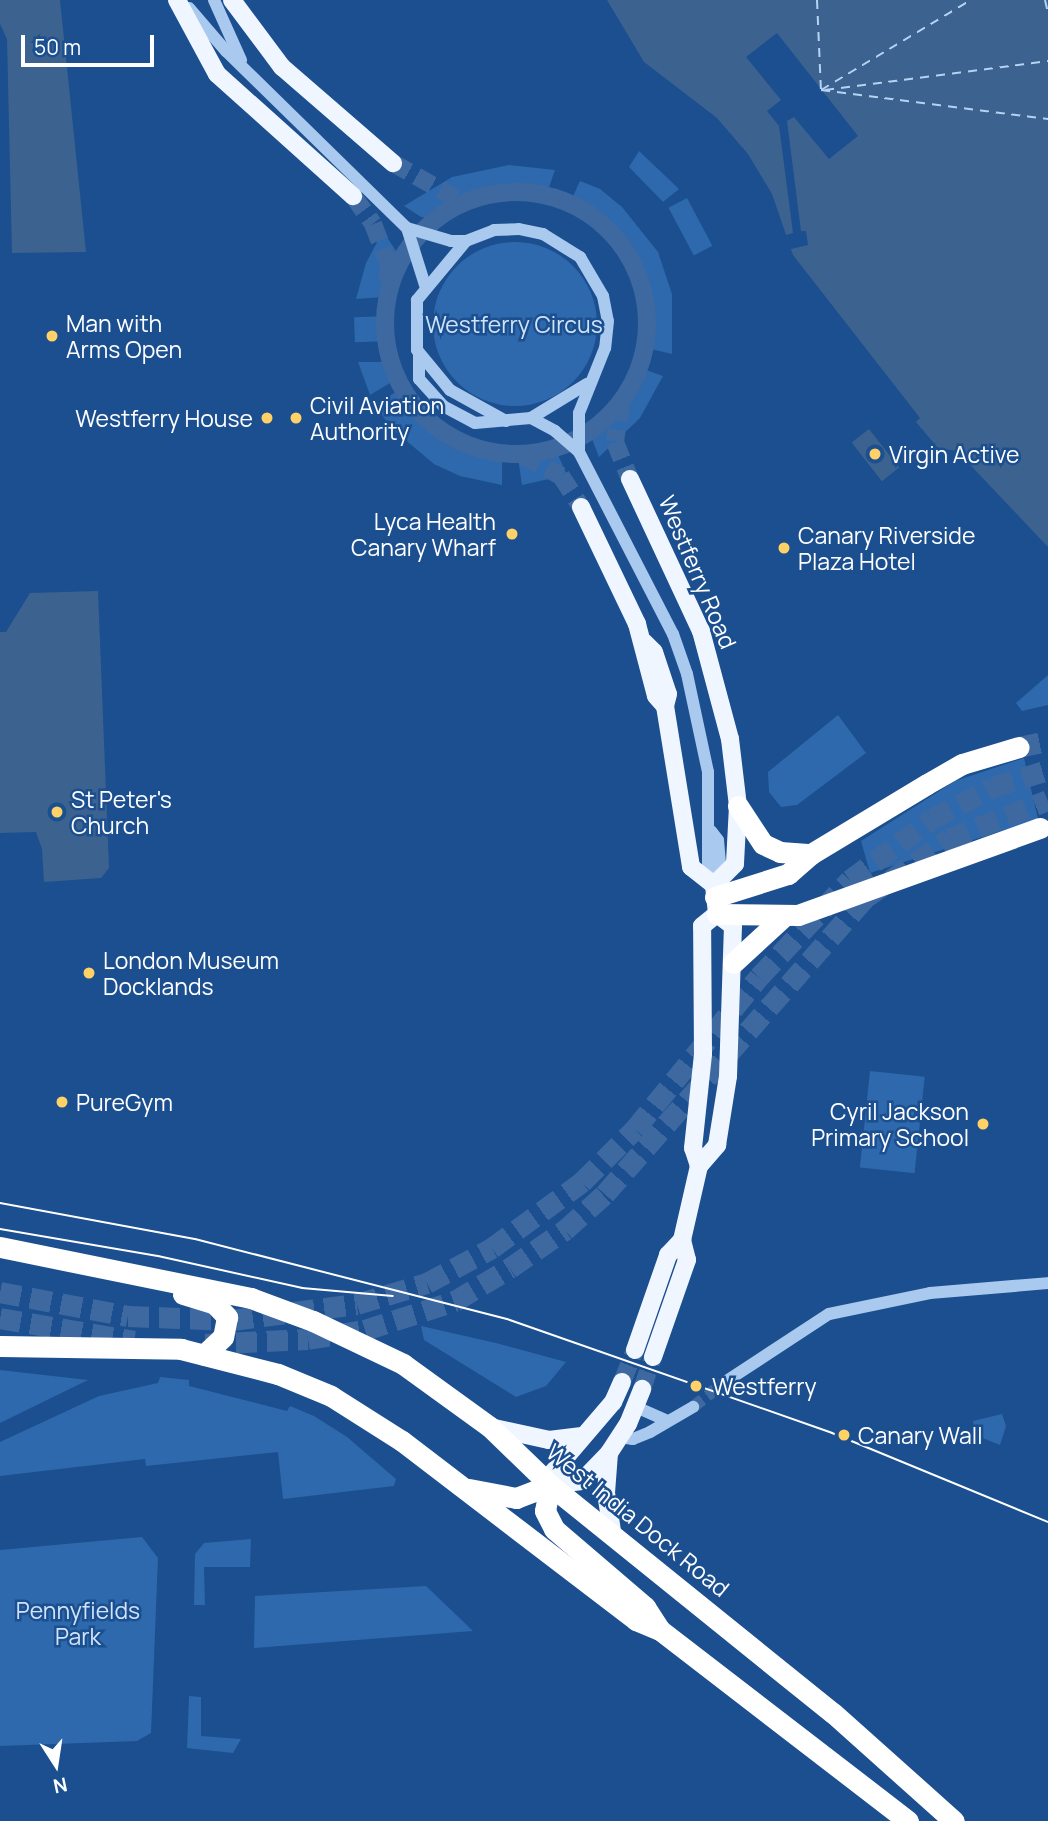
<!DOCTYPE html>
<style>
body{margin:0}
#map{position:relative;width:1048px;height:1821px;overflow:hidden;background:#1b4f8f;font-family:Manrope,sans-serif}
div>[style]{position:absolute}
.green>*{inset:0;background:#2e69ad;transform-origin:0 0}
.round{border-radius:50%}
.water>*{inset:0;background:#3c6290;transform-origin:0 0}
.pier>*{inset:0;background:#1b4f8f}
.ferry>*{height:2px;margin-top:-1px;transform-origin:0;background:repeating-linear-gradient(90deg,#b5d3f5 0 9px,transparent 0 16px)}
.minor-tunnel>*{height:12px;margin-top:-6px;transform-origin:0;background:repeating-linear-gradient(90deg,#3d69a0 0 12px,transparent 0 18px)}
.major-tunnel>*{height:18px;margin-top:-9px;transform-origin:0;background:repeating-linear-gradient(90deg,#3d69a0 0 18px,transparent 0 27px)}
.major-tunnel>.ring{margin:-9px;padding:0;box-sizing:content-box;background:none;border:18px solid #3d69a0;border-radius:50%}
.highway-tunnel>*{height:21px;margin-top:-10.5px;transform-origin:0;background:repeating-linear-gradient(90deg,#3d69a0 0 21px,transparent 0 31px)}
.minor>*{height:12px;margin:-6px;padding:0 6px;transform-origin:6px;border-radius:6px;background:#a9c9ee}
.major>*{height:18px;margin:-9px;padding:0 9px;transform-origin:9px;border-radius:9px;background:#f0f6ff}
.highway>*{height:21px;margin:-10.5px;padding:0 10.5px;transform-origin:10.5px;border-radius:10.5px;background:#fff}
.tram>*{height:2px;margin:-1px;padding:0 1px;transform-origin:1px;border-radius:1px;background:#fff}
.dots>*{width:19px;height:19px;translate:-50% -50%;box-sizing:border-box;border:4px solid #1b4f8f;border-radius:50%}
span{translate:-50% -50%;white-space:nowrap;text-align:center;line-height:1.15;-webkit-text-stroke:5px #1b4f8f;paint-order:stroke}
.poi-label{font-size:23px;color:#fff}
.left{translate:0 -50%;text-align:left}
.right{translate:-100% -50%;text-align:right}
.park-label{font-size:23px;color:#cfe3fa}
.street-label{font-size:23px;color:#fff}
.north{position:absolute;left:21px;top:1730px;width:70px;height:70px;-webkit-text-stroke:5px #1b4f8f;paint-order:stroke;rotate:168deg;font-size:19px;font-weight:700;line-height:28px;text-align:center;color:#fff}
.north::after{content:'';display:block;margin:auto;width:24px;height:32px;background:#fff;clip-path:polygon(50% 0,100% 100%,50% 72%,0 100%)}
.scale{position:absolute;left:21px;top:35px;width:133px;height:32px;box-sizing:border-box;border:4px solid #fff;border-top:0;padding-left:9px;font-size:21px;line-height:24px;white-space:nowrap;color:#fff;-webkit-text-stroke:5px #1b4f8f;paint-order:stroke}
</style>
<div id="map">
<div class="green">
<i style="clip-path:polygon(639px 151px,679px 189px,663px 202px,629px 167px)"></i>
<i style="clip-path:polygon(509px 165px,555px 170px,545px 199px,487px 199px,441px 221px,421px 217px,404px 206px,452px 177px)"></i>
<i style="clip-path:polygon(580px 181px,600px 189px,622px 207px,658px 252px,672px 294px,672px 354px,642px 347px,644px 320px,636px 282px,617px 246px,572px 210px,569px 205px)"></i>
<i style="left:687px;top:198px;width:54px;height:21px;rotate:62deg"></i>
<i style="clip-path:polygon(383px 231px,400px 257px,395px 286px,384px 297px,356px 299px,366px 263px)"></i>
<i class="round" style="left:433px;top:242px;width:164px;height:164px"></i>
<i style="left:389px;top:316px;width:25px;height:35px;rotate:88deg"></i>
<i style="clip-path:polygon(358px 362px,384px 362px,400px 377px,370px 395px)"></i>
<i style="clip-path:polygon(635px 366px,663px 376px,640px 418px,599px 457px,592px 439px,594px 425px,615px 403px)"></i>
<i style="clip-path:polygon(405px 386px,428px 416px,451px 434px,502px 451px,502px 485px,460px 476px,434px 464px,391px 428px,375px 405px)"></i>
<i style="clip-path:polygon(554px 446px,567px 475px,522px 485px,517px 451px)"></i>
<i style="clip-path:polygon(1048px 675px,1048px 705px,1022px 711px,1016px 703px)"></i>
<i style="clip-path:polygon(838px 715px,866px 753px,797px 805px,781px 807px,769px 792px,768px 772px)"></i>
<i style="clip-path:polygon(1024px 758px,1038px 819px,870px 873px,861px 841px,955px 781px)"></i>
<i style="left:870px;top:1071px;width:55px;height:97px;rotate:6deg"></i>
<i style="clip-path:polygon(421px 1326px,496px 1343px,566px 1362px,546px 1386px,516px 1397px,424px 1340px)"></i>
<i style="clip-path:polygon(0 1370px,88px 1380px,0 1423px)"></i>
<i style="clip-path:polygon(160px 1377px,189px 1380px,189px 1386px,287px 1411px,290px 1406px,314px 1416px,347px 1437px,396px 1479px,394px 1486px,283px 1499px,278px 1452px,146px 1466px,145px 1459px,0 1476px,0 1442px,99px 1396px,158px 1383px)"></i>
<i style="clip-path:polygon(1002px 1414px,1006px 1426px,1000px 1445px,975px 1435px,973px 1421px)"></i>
<i style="clip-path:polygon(142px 1537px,158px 1558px,151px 1733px,137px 1741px,0 1746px,0 1550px)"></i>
<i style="clip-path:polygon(251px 1539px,250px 1567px,204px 1567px,205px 1605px,194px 1605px,195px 1554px,204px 1543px)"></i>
<i style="clip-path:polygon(426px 1586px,473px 1631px,254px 1648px,255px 1596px)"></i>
<i style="clip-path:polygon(189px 1696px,201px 1697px,201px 1736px,241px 1739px,233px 1753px,187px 1748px)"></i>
</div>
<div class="water">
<i style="clip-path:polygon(0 0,60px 0,86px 252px,12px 253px,7px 39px,0 24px)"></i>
<i style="clip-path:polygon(607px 0,1048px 0,1048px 547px,957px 451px,938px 448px,916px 422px,920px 418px,793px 255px,772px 194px,748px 154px,717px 118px,644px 62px)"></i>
<i style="left:869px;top:429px;width:49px;height:22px;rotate:52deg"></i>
<i style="clip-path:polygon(98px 591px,109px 868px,101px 878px,44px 882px,42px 849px,36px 832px,0 833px,0 632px,6px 632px,30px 593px)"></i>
</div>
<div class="pier">
<i style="clip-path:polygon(777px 33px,858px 136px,829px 159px,794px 117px,787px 121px,801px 231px,806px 231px,808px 245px,791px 249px,786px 235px,793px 233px,779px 126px,767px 111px,781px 100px,746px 57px)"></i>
</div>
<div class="ferry">
<i style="left:817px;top:0;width:90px;rotate:87.5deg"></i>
<i style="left:821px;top:90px;width:229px;rotate:7.3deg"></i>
<i style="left:1045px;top:0;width:13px;rotate:77deg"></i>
<i style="left:821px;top:90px;width:175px;rotate:-31deg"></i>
<i style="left:825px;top:90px;width:225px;rotate:-7.4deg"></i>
</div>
<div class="minor-tunnel">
<i style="left:693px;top:1407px;width:41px;rotate:-38deg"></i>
</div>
<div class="major-tunnel">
<i style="left:393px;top:163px;width:81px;rotate:29.4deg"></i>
<i class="ring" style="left:385px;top:192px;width:244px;height:244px"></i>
<i style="left:353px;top:196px;width:34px;rotate:54deg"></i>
<i style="left:373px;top:224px;width:44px;rotate:68.7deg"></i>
<i style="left:389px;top:265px;width:17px;rotate:93deg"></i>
<i style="left:621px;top:403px;width:39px;rotate:99deg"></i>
<i style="left:615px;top:442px;width:40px;rotate:68deg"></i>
<i style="left:523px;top:456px;width:43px;rotate:27.8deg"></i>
<i style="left:561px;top:476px;width:37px;rotate:57deg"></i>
<i style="left:622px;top:1382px;width:35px;rotate:-68deg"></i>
<i style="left:642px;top:1389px;width:34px;rotate:-71deg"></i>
</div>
<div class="highway-tunnel">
<i style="left:1019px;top:747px;width:30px;rotate:-12deg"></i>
<i style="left:0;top:1292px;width:130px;rotate:10.6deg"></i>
<i style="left:128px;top:1316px;width:104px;rotate:2.2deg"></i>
<i style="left:232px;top:1320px;width:126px;rotate:-7.3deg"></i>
<i style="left:357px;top:1304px;width:73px;rotate:-16.7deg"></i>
<i style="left:427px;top:1283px;width:74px;rotate:-28.3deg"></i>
<i style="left:492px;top:1248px;width:112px;rotate:-36.3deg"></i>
<i style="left:582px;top:1182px;width:75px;rotate:-45deg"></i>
<i style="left:635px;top:1129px;width:196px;rotate:-50.8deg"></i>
<i style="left:759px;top:977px;width:133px;rotate:-46.8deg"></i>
<i style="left:850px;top:880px;width:102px;rotate:-36.6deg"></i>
<i style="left:932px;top:819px;width:69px;rotate:-27.7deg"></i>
<i style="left:993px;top:787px;width:58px;rotate:-17.2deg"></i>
<i style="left:0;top:1318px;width:136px;rotate:9.7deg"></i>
<i style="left:205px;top:1344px;width:103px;rotate:-2.8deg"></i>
<i style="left:308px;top:1339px;width:58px;rotate:-9deg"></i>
<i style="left:365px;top:1330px;width:95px;rotate:-17.9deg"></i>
<i style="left:455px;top:1301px;width:64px;rotate:-31deg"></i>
<i style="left:510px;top:1268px;width:67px;rotate:-34.6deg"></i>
<i style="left:565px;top:1230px;width:54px;rotate:-42deg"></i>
<i style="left:605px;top:1194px;width:394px;rotate:-48.7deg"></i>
<i style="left:865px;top:898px;width:103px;rotate:-35.1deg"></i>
<i style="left:949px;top:839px;width:106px;rotate:-21.5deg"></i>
</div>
<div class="minor">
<i style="left:214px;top:0;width:66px;rotate:65.8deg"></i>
<i style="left:189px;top:8px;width:57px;rotate:49.3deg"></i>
<i style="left:226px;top:51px;width:253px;rotate:44.4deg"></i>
<i style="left:407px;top:228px;width:60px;rotate:72.5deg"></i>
<i style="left:407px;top:228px;width:46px;rotate:16.5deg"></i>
<i style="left:451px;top:241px;width:15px"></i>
<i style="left:466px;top:241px;width:30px;rotate:-21deg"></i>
<i style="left:494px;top:230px;width:25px;rotate:-2deg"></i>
<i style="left:519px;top:229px;width:25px;rotate:12deg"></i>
<i style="left:543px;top:234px;width:44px;rotate:31.9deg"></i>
<i style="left:580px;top:257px;width:45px;rotate:59.5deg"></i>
<i style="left:603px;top:296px;width:25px;rotate:79deg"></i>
<i style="left:608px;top:321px;width:27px;rotate:96deg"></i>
<i style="left:605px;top:348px;width:70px;rotate:111.8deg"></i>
<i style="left:579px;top:413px;width:39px;rotate:90deg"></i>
<i style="left:466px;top:241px;width:77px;rotate:129.7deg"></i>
<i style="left:417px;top:300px;width:50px;rotate:90deg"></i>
<i style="left:417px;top:350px;width:52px;rotate:50.5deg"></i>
<i style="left:450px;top:390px;width:64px;rotate:29deg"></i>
<i style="left:419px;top:353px;width:26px;rotate:90deg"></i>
<i style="left:419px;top:379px;width:36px;rotate:48deg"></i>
<i style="left:443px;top:406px;width:36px;rotate:28deg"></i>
<i style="left:475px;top:423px;width:56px;rotate:-5.1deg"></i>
<i style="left:531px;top:418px;width:66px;rotate:-31.3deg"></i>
<i style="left:531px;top:418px;width:27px;rotate:28deg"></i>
<i style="left:555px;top:431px;width:32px;rotate:41deg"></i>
<i style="left:579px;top:452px;width:205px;rotate:62.7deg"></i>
<i style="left:673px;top:634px;width:42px;rotate:70.7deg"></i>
<i style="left:687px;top:674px;width:100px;rotate:77.9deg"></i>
<i style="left:708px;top:772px;width:92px;rotate:90deg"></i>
<i style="left:708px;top:864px;width:21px;rotate:73deg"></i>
<i style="left:711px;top:831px;width:11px;rotate:52deg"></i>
<i style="left:718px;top:840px;width:24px;rotate:85deg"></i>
<i style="left:720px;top:864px;width:20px;rotate:108deg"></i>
<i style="left:725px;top:1382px;width:124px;rotate:-33.2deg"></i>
<i style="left:829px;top:1314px;width:103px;rotate:-11.7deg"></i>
<i style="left:930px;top:1293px;width:118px;rotate:-4.8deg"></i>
<i style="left:636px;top:1407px;width:34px;rotate:24deg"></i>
<i style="left:620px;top:1437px;width:13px;rotate:9deg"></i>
<i style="left:633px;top:1439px;width:18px;rotate:-22deg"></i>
<i style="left:650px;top:1432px;width:50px;rotate:-30.2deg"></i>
</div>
<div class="major">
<i style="left:177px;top:0;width:84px;rotate:61.6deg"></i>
<i style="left:217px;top:74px;width:183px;rotate:41.9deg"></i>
<i style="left:232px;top:0;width:84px;rotate:53.3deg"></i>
<i style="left:282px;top:67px;width:147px;rotate:40.9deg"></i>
<i style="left:630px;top:479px;width:168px;rotate:65deg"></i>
<i style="left:701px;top:631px;width:112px;rotate:75deg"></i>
<i style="left:730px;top:739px;width:67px;rotate:83.2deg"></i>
<i style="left:738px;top:806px;width:58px;rotate:93deg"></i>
<i style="left:735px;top:864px;width:30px;rotate:135deg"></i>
<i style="left:581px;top:507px;width:130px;rotate:64.4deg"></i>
<i style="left:637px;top:624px;width:74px;rotate:75.2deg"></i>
<i style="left:656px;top:696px;width:12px;rotate:48deg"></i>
<i style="left:644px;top:642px;width:14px;rotate:45deg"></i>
<i style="left:654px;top:652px;width:44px;rotate:71.6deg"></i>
<i style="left:668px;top:694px;width:12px;rotate:104deg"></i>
<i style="left:665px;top:706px;width:163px;rotate:80.8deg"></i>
<i style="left:691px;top:867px;width:29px;rotate:38deg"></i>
<i style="left:699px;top:1166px;width:19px;rotate:-108deg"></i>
<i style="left:693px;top:1148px;width:95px;rotate:-83.9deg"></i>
<i style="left:703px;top:1054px;width:128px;rotate:-90.4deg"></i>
<i style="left:702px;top:926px;width:19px;rotate:-39deg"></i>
<i style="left:635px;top:1350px;width:101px;rotate:-70.8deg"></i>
<i style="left:668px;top:1255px;width:21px;rotate:-47deg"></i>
<i style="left:653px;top:1357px;width:103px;rotate:-70.7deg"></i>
<i style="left:687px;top:1260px;width:21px;rotate:-104deg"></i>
<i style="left:682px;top:1240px;width:76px;rotate:-77.1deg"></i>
<i style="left:699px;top:1166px;width:28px;rotate:-49deg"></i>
<i style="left:717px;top:1145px;width:70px;rotate:-80.9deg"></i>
<i style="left:728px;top:1076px;width:150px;rotate:-88.1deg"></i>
<i style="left:733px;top:926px;width:20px;rotate:-143deg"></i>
<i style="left:717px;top:914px;width:29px;rotate:-96deg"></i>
<i style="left:622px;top:1382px;width:22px;rotate:114deg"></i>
<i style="left:613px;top:1402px;width:91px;rotate:130.5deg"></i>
<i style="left:554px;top:1471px;width:15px;rotate:106deg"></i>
<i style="left:550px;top:1485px;width:32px;rotate:-7deg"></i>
<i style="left:582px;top:1481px;width:39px;rotate:-46deg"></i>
<i style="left:609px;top:1453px;width:35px;rotate:-57deg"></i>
<i style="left:628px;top:1424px;width:38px;rotate:-68deg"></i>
<i style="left:490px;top:1427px;width:60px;rotate:12.4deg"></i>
<i style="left:549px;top:1440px;width:31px;rotate:-7deg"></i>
<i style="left:609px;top:1453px;width:40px;rotate:94.3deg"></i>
<i style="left:606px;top:1493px;width:37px;rotate:81deg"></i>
</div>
<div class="highway">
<i style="left:738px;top:806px;width:45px;rotate:56.7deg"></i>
<i style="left:763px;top:844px;width:19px;rotate:25deg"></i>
<i style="left:780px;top:852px;width:31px;rotate:4deg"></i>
<i style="left:715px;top:897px;width:77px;rotate:-17.5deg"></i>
<i style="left:788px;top:874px;width:30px;rotate:-41deg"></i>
<i style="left:811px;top:854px;width:135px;rotate:-31.1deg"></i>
<i style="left:927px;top:784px;width:40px;rotate:-29.7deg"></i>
<i style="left:962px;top:764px;width:59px;rotate:-16.6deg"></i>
<i style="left:717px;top:914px;width:81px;rotate:0.7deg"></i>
<i style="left:798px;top:915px;width:257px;rotate:-19.8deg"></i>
<i style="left:733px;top:963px;width:68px;rotate:-42.6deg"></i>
<i style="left:0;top:1247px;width:256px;rotate:11.5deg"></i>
<i style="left:251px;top:1298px;width:66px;rotate:20.4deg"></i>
<i style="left:313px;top:1321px;width:100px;rotate:25.5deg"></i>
<i style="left:403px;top:1364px;width:107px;rotate:35.9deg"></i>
<i style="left:490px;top:1427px;width:83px;rotate:44deg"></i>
<i style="left:550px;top:1485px;width:363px;rotate:38.9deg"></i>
<i style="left:833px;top:1713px;width:162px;rotate:41.8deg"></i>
<i style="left:183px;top:1294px;width:34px;rotate:17deg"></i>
<i style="left:215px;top:1304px;width:18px;rotate:47deg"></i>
<i style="left:227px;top:1317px;width:20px;rotate:101deg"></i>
<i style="left:223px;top:1337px;width:26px;rotate:137deg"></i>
<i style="left:0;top:1346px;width:181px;rotate:0.9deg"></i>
<i style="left:181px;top:1349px;width:100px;rotate:14.5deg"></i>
<i style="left:278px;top:1374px;width:57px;rotate:22.5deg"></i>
<i style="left:331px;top:1396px;width:84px;rotate:32.4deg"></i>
<i style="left:402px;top:1441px;width:295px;rotate:37.4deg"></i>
<i style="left:636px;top:1620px;width:26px;rotate:23deg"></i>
<i style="left:660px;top:1630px;width:313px;rotate:37.6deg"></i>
<i style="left:550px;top:1485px;width:26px;rotate:101deg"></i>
<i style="left:545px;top:1511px;width:20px;rotate:63deg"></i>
<i style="left:554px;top:1529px;width:120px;rotate:40.6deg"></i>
<i style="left:645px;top:1607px;width:27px;rotate:57deg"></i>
<i style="left:469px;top:1489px;width:48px;rotate:10.8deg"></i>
<i style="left:516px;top:1498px;width:36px;rotate:-21deg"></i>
</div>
<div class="tram">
<i style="left:0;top:1203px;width:198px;rotate:10.5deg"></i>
<i style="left:195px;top:1239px;width:322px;rotate:14.4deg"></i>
<i style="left:507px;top:1319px;width:344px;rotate:19.3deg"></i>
<i style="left:832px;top:1433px;width:234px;rotate:22.4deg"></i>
<i style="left:0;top:1229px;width:160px;rotate:9.7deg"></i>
<i style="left:158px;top:1256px;width:148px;rotate:12.5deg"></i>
<i style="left:302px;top:1288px;width:91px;rotate:5deg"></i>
</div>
<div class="dots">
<i style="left:52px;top:336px;background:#ffd166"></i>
<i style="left:267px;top:418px;background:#ffd166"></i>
<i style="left:296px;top:418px;background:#ffd166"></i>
<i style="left:875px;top:454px;background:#ffd166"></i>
<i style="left:512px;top:534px;background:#ffd166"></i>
<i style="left:784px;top:548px;background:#ffd166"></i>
<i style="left:57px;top:812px;background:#ffd166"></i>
<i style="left:89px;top:973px;background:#ffd166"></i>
<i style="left:62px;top:1102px;background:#ffd166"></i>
<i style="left:983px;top:1124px;background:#ffd166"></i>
<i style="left:696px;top:1386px;background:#ffd166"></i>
<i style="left:844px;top:1435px;background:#ffd166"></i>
</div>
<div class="poi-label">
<span class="left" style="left:66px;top:336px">Man with<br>Arms Open</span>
<span class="left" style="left:310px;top:418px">Civil Aviation<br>Authority</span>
<span class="right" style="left:253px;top:418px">Westferry House</span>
<span class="left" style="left:889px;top:454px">Virgin Active</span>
<span class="right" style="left:496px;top:534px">Lyca Health<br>Canary Wharf</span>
<span class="left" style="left:798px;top:548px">Canary Riverside<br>Plaza Hotel</span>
<span class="left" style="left:71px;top:812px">St Peter's<br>Church</span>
<span class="left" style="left:103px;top:973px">London Museum<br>Docklands</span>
<span class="left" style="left:76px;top:1102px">PureGym</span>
<span class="right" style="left:969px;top:1124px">Cyril Jackson<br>Primary School</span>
<span class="left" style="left:712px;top:1386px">Westferry</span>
<span class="left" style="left:858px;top:1435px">Canary Wall</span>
</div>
<div class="park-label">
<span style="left:514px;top:324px">Westferry Circus</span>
<span style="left:78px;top:1623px">Pennyfields<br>Park</span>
</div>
<div class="street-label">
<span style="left:698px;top:572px;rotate:67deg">Westferry Road</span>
<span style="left:638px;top:1520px;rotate:39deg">West India Dock Road</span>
</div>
<div class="north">N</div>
<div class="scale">50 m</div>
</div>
